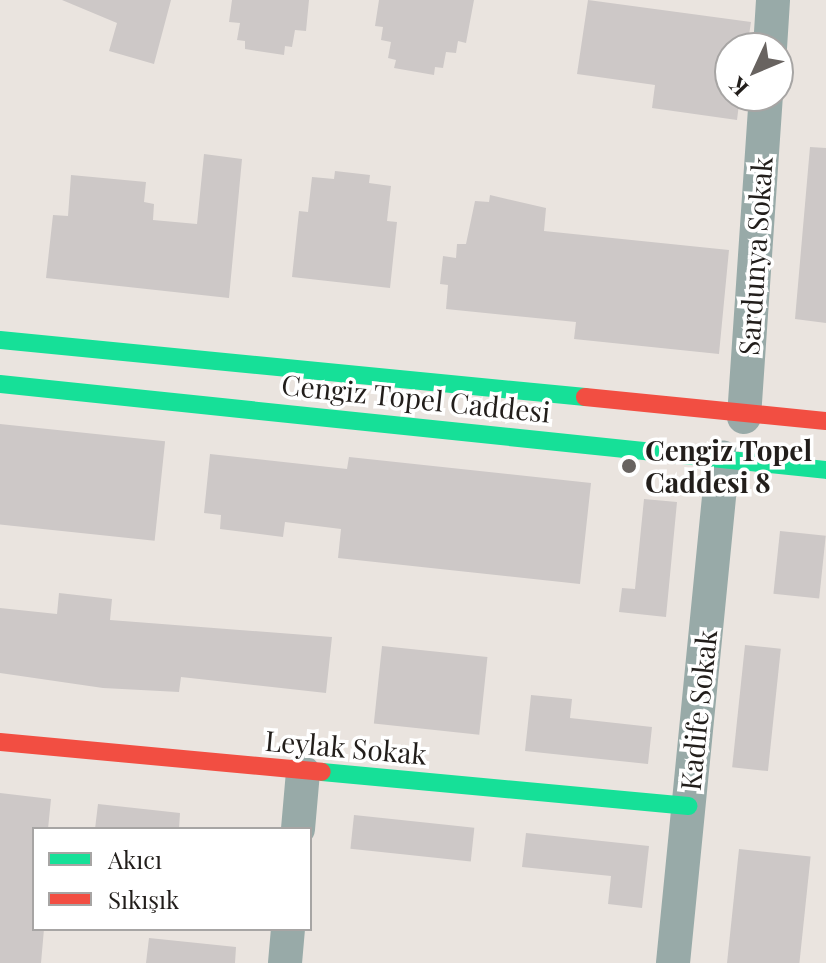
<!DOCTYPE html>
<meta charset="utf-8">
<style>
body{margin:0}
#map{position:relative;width:826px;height:963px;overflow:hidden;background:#eae4df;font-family:"Playfair Display",serif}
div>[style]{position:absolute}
.building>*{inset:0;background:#cdc8c7;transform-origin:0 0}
.street>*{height:34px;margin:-17px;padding:0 17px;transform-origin:17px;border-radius:17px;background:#98aaa8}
.fast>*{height:18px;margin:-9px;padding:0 9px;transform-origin:9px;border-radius:9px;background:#16e098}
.jam>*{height:18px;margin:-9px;padding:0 9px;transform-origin:9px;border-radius:9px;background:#f24e42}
.dots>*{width:22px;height:22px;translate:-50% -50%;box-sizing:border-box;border:4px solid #fff;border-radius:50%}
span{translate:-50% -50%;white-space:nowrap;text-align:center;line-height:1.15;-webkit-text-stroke:7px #fff;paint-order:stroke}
.street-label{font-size:28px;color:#221e1b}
.poi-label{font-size:28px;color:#221e1b;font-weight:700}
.left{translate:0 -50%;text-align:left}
.legend{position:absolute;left:32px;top:827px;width:280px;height:104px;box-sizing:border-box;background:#fff;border:2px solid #a7a5a4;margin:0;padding:10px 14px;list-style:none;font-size:24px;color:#221e1b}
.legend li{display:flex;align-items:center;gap:16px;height:40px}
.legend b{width:40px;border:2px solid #a7a5a4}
.north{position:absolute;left:714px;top:32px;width:80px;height:80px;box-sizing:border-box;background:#fff;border:2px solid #a7a5a4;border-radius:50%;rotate:226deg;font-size:22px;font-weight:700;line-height:32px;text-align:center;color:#221e1b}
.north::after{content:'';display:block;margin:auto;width:28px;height:36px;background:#686360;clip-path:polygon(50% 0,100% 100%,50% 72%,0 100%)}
</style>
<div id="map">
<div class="building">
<i style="clip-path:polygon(62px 0,171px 0,154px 64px,109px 51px,117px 23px)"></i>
<i style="clip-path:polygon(232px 0,309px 0,306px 31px,295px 30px,292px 47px,285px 46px,284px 55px,245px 49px,245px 41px,237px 40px,240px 23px,229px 22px)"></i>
<i style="clip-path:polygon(379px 0,474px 0,466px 43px,458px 41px,456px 53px,446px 52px,443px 68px,435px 67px,434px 75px,394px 68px,396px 60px,388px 58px,391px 42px,381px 40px,383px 27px,375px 26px)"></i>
<i style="clip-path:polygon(588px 0,751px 22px,747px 48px,730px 48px,730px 96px,740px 96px,737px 120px,652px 108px,655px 85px,577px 74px)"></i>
<i style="clip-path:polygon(810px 147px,826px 148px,826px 323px,795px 319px)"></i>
<i style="clip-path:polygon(204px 154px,242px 159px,229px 298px,46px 278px,53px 215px,68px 216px,71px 175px,146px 182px,144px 202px,154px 204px,153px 220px,197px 224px)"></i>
<i style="clip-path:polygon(335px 171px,370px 175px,369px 183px,391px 186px,387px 221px,397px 222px,390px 288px,292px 277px,299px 211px,308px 212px,312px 177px,334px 179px)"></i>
<i style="clip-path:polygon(490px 195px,546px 208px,544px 231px,729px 250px,719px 354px,574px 339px,576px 322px,446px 309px,448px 285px,440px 284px,443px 256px,456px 258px,457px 244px,466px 244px,475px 201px,489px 202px)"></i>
<i style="left:0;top:424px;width:166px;height:100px;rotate:6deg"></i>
<i style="clip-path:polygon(210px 454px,347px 469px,349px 457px,591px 483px,580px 584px,338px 558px,341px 529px,285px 522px,283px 537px,220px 529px,221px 515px,204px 513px)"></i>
<i style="clip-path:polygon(644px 499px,677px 502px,666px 617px,619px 612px,622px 588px,635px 589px)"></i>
<i style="left:780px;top:531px;width:46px;height:63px;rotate:6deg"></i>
<i style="clip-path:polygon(59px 593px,112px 599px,110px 620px,332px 637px,326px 693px,181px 677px,179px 692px,103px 688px,0 673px,0 608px,57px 614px)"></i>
<i style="left:745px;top:645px;width:36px;height:123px;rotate:6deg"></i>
<i style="left:382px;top:646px;width:106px;height:78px;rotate:6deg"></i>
<i style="clip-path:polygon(531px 695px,572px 699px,570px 718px,652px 727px,648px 764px,525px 751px)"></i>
<i style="clip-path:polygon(0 793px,51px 799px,48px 829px,34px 829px,34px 929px,44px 929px,41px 963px,0 963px)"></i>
<i style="clip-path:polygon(98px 804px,180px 813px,179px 829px,95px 829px)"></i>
<i style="left:354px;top:815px;width:121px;height:34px;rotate:6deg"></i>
<i style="clip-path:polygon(526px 833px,649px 846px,642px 908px,608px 904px,611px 876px,522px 867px)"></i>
<i style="left:739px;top:849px;width:72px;height:115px;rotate:6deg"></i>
<i style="clip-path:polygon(149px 938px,236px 947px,235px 963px,146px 963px)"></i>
</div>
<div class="street">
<i style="left:770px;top:48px;width:48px;rotate:-86.4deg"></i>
<i style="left:744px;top:417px;width:322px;rotate:-86.1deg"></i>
<i style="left:298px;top:829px;width:57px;rotate:-85deg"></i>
<i style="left:285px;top:963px;width:34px;rotate:-85deg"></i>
<i style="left:673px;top:963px;width:508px;rotate:-84.36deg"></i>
</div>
<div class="fast">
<i style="left:0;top:340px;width:588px;rotate:5.57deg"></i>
<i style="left:0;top:384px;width:830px;rotate:5.94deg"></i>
<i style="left:322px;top:772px;width:368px;rotate:5.3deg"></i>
</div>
<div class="jam">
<i style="left:585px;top:397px;width:242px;rotate:5.7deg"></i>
<i style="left:0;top:742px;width:323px;rotate:5.3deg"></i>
</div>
<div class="dots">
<i style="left:629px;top:466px;background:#686360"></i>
</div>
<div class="street-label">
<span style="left:755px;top:256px;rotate:-86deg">Sardunya Sokak</span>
<span style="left:416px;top:398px;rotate:6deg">Cengiz Topel Caddesi</span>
<span style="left:698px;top:710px;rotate:-84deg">Kadife Sokak</span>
<span style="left:346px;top:747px;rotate:5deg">Leylak Sokak</span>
</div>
<div class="poi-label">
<span class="left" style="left:645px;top:466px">Cengiz Topel<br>Caddesi 8</span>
</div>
<ul class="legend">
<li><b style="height:10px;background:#16e098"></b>Akıcı</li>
<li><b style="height:10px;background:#f24e42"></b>Sıkışık</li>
</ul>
<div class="north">K</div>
</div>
